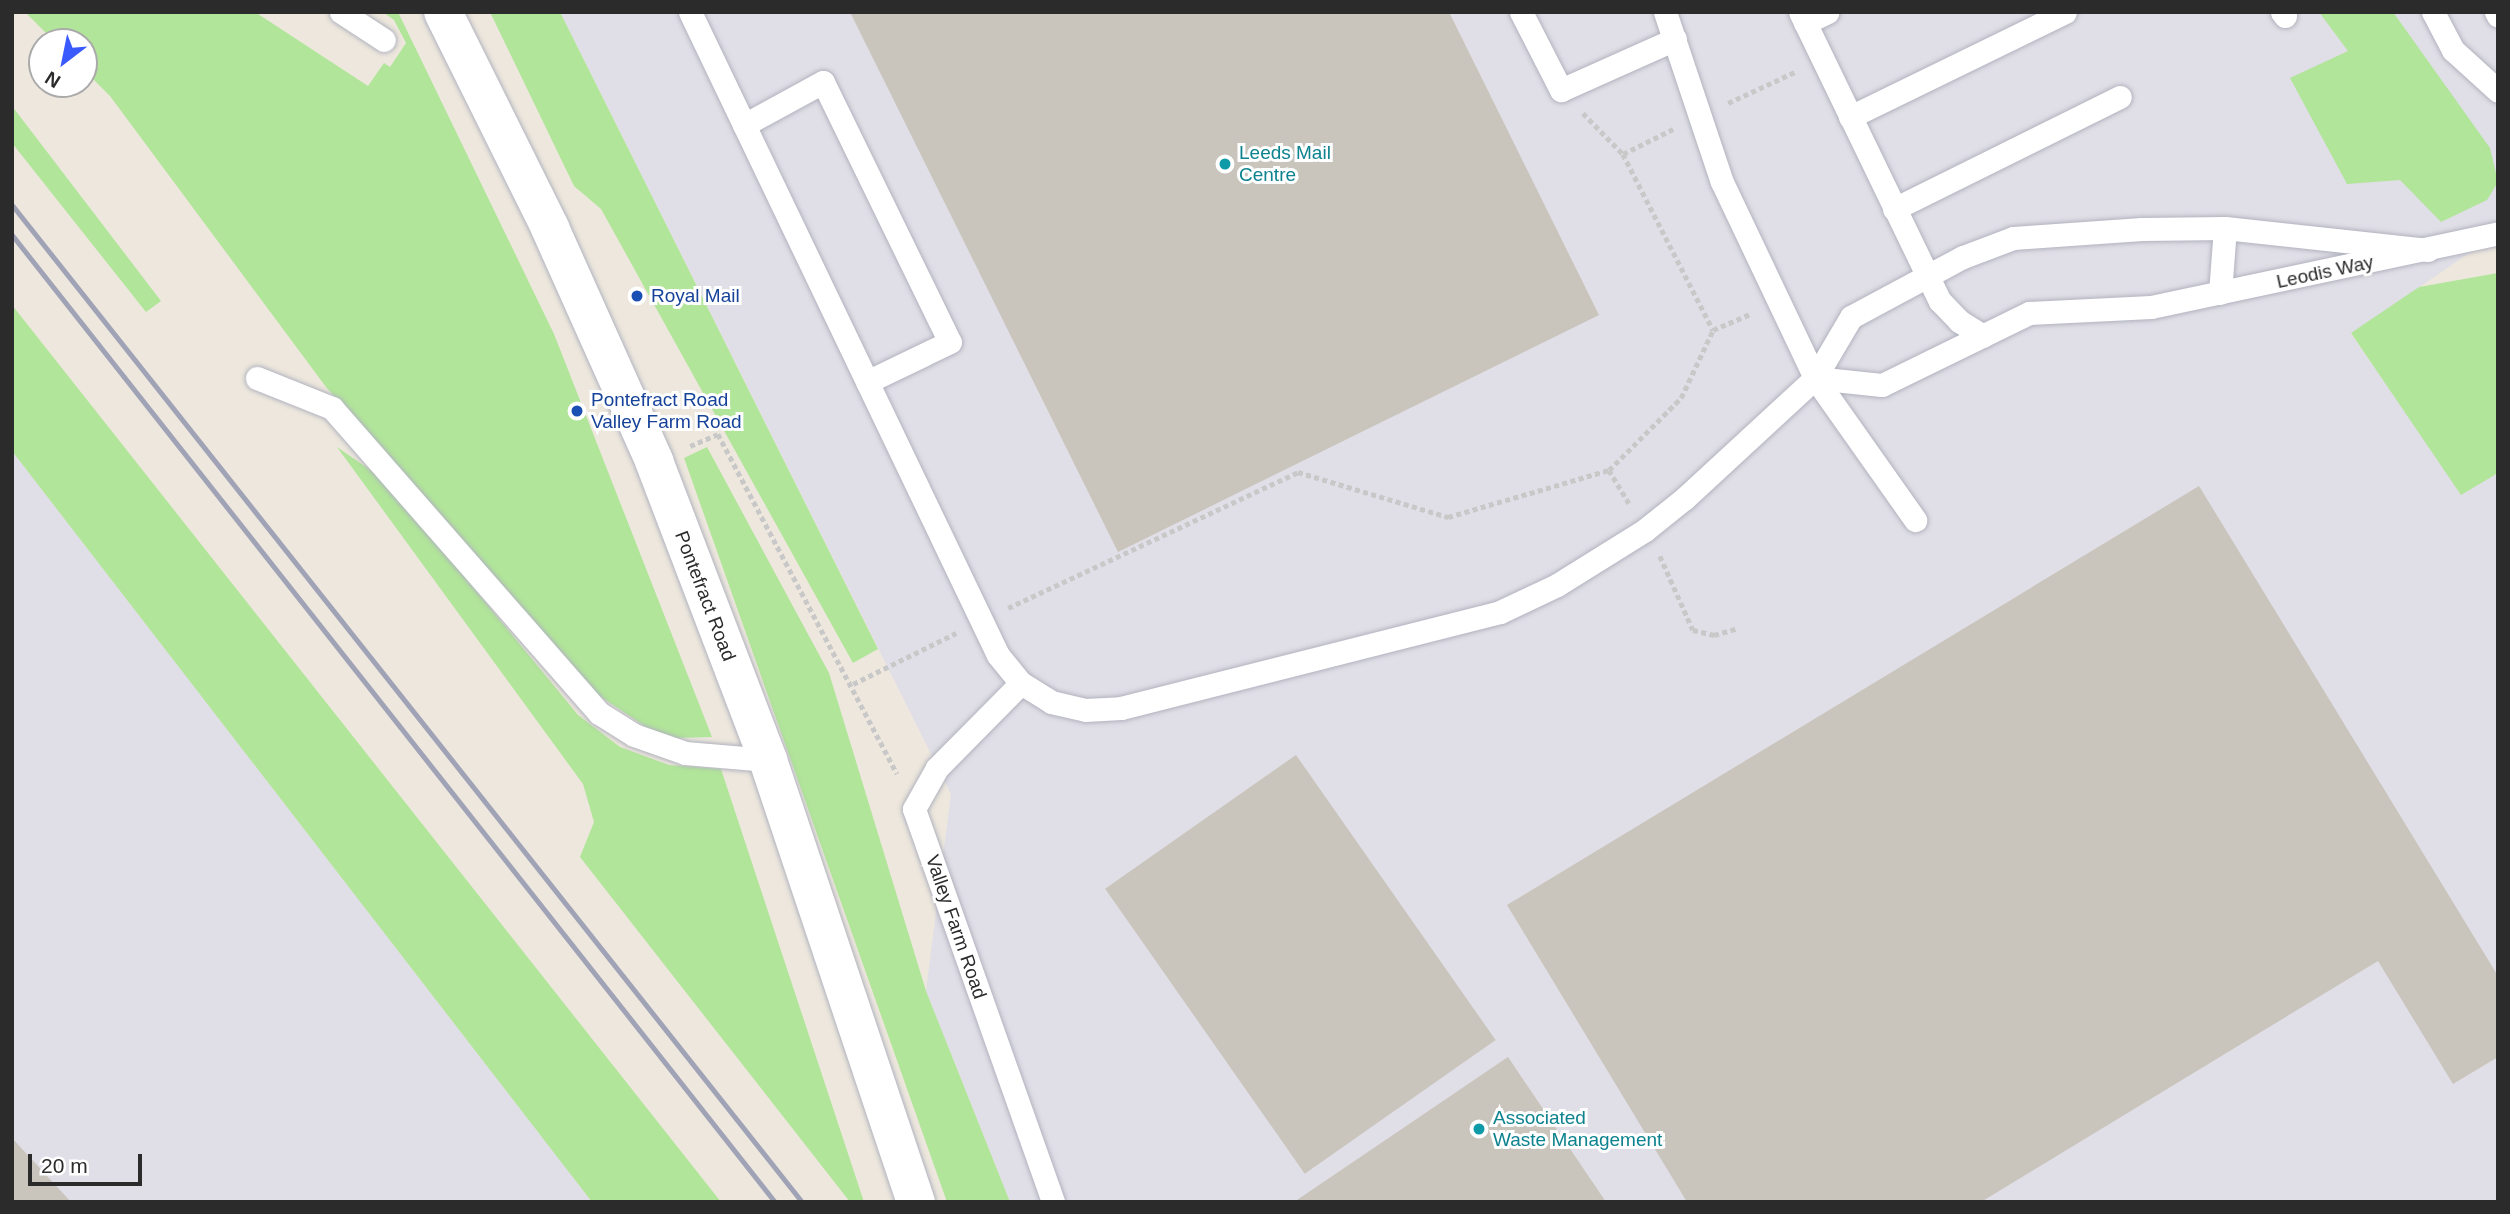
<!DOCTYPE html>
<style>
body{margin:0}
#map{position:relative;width:2510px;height:1214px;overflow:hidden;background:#ede7dd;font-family:Arial,sans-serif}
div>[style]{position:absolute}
.industrial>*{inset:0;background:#e0dee6}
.green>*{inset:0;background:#b1e599}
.building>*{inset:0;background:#c9c5bc;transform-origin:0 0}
.path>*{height:4.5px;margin-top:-2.25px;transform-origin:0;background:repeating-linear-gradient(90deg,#c8c8c8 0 5px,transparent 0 8.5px)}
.roads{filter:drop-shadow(0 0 2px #b1b3bf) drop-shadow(0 0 2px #b1b3bf)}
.lane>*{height:23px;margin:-11.5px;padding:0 11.5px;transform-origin:11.5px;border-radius:11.5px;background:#fff}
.secondary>*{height:38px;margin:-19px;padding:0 19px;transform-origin:19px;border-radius:19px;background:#fff}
.rail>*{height:5px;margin:-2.5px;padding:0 2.5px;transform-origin:2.5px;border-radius:2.5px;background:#a0a2b6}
.dots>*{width:19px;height:19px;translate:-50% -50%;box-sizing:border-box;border:4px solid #fff;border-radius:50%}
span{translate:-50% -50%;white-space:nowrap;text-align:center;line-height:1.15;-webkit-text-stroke:6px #fff;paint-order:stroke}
.culture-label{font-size:19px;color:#0d838f}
.left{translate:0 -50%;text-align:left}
.street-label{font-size:19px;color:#2b2b2b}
.transit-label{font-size:19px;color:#164399}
.frame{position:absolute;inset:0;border:14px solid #2b2b2b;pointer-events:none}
.north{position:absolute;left:28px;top:28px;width:70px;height:70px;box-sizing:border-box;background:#fff;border:2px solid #aaa;border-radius:50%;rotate:212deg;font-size:19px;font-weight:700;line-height:28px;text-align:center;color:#2b2b2b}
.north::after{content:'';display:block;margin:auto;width:24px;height:32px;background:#3a5afd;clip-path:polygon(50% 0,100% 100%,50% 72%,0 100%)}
.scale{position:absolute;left:28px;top:1154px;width:114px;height:32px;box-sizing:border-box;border:4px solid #2b2b2b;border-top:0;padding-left:9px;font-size:21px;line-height:24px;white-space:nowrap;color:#2b2b2b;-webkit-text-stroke:5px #fff;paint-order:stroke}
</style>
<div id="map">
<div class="industrial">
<i style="clip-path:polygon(560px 12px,2498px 12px,2498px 233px,2351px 334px,2462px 494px,2498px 473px,2498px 1202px,1010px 1202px,926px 991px,951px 794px)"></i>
<i style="clip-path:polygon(12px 451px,592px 1202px,12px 1202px)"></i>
</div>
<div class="green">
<i style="clip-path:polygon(25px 12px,255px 12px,368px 86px,384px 63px,390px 67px,406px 43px,394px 20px,383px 12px,398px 12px,554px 334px,712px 737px,676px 738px,646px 727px,595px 693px,326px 387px,110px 96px,84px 70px,84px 42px,55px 42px)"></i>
<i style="clip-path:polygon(490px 12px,560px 12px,878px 649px,853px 663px,601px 209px,574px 186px)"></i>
<i style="clip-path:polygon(2319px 12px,2393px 12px,2490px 148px,2498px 182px,2487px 200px,2441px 222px,2400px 180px,2347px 184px,2290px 78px,2348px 51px)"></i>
<i style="clip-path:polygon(12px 106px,161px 301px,146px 312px,12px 143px)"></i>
<i style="clip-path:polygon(2498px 273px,2498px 473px,2461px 495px,2351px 333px,2419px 287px)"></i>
<i style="clip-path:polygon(12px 305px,721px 1202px,592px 1202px,12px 451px)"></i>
<i style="clip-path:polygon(337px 447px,385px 480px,578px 715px,620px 747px,669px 765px,721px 769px,864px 1202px,850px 1202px,580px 857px,594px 822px,583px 784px)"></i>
<i style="clip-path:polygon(707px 447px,829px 673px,926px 991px,1010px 1202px,947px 1202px,684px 458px)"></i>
</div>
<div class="building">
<i style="clip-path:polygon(850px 12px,1449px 12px,1599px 315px,1118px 552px)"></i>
<i style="clip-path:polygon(2199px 486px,2498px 976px,2498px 1057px,2453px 1084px,2378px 961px,1981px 1202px,1687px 1202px,1507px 905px)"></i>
<i style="left:1296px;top:755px;width:348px;height:233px;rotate:55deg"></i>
<i style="clip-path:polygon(1508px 1057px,1606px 1202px,1294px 1202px)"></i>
<i style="clip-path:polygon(12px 1138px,71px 1202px,12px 1202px)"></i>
</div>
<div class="path">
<i style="left:1728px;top:103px;width:76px;rotate:-24.9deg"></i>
<i style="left:1583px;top:113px;width:57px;rotate:45.7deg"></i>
<i style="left:1623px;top:154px;width:56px;rotate:-26.6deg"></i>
<i style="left:1623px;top:154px;width:198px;rotate:62.9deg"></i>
<i style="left:690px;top:446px;width:30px;rotate:-23deg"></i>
<i style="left:718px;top:434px;width:384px;rotate:62.2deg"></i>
<i style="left:1609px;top:470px;width:39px;rotate:59deg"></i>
<i style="left:1660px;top:556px;width:81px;rotate:66deg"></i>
<i style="left:1693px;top:630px;width:22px;rotate:13deg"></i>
<i style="left:1714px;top:635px;width:25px;rotate:-16deg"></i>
<i style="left:1008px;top:608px;width:320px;rotate:-25.1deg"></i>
<i style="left:1298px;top:472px;width:157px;rotate:16.7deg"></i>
<i style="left:1448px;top:517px;width:168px;rotate:-16.3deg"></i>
<i style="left:1609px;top:470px;width:102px;rotate:-45deg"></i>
<i style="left:1681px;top:398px;width:75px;rotate:-64.8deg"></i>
<i style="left:1713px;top:330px;width:40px;rotate:-23.4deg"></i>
<i style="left:853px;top:684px;width:115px;rotate:-26.3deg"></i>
</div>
<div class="roads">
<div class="lane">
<i style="left:341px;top:12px;width:51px;rotate:33.1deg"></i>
<i style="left:690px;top:12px;width:713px;rotate:64.41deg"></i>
<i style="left:998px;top:655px;width:36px;rotate:51deg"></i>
<i style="left:1021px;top:683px;width:36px;rotate:32deg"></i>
<i style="left:1051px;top:702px;width:35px;rotate:13deg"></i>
<i style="left:1085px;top:710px;width:36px;rotate:-3deg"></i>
<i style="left:1121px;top:708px;width:391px;rotate:-14.2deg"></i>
<i style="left:1500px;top:612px;width:63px;rotate:-25.3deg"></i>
<i style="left:1557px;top:585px;width:104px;rotate:-32deg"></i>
<i style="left:1645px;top:530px;width:51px;rotate:-38.7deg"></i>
<i style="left:1685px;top:498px;width:177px;rotate:-42.7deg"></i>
<i style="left:1815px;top:378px;width:71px;rotate:-59.5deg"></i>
<i style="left:1851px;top:317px;width:127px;rotate:-28.2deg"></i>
<i style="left:1963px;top:257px;width:53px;rotate:-20.8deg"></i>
<i style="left:2013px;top:238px;width:129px;rotate:-4deg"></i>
<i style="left:2142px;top:229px;width:83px;rotate:-0.7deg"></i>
<i style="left:2225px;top:228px;width:204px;rotate:6.2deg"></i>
<i style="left:1521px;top:12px;width:88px;rotate:62.9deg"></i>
<i style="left:1561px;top:90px;width:125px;rotate:-24.1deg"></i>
<i style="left:1665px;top:12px;width:179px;rotate:71.5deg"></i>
<i style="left:1722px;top:182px;width:217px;rotate:64.6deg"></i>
<i style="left:1815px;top:378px;width:174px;rotate:54.8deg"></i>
<i style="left:1800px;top:12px;width:321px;rotate:64.2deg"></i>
<i style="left:1940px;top:301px;width:28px;rotate:46deg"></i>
<i style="left:1959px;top:321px;width:28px;rotate:32deg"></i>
<i style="left:2282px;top:12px;width:5px;rotate:53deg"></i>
<i style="left:2433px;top:12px;width:43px;rotate:62.2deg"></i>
<i style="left:2453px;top:50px;width:61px;rotate:42.3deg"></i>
<i style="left:2496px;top:12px;width:4px;rotate:63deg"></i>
<i style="left:1805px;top:23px;width:25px;rotate:-26deg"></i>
<i style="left:1850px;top:117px;width:239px;rotate:-26deg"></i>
<i style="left:744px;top:125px;width:90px;rotate:-28.6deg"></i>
<i style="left:823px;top:82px;width:289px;rotate:64deg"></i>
<i style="left:950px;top:342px;width:92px;rotate:154.3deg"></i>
<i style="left:1894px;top:209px;width:252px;rotate:-26.4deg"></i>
<i style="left:2220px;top:293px;width:65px;rotate:-85.6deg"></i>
<i style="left:257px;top:378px;width:81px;rotate:21.8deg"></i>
<i style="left:332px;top:408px;width:405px;rotate:48.8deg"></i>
<i style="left:599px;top:713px;width:41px;rotate:32.2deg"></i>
<i style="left:634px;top:735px;width:54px;rotate:19.4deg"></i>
<i style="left:685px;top:753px;width:83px;rotate:4.8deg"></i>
<i style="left:1815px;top:378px;width:67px;rotate:6deg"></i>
<i style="left:1882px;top:385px;width:164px;rotate:-26.1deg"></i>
<i style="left:2029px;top:313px;width:122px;rotate:-2.8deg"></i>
<i style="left:2151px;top:307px;width:355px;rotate:-12deg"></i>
<i style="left:1021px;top:683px;width:120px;rotate:134.7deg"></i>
<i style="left:937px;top:768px;width:47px;rotate:119.3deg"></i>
<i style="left:914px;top:809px;width:417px;rotate:70.5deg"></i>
</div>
<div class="secondary">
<i style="left:443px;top:12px;width:241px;rotate:63.6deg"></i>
<i style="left:550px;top:228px;width:255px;rotate:65.9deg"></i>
<i style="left:654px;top:461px;width:320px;rotate:69.1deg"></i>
<i style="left:768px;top:760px;width:466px;rotate:71.5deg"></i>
</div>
</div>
<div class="rail">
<i style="left:12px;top:205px;width:1272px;rotate:51.61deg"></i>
<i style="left:12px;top:235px;width:1232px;rotate:51.73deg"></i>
</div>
<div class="dots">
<i style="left:1225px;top:164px;background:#0f9aa8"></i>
<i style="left:637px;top:296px;background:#1a4fb4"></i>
<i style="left:577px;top:411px;background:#1a4fb4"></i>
<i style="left:1479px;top:1129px;background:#0f9aa8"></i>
</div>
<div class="culture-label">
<span class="left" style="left:1239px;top:164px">Leeds Mail<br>Centre</span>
<span class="left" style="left:1493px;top:1129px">Associated<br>Waste Management</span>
</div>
<div class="street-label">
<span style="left:2325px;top:272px;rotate:-12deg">Leodis Way</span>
<span style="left:705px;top:596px;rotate:69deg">Pontefract Road</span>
<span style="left:956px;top:927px;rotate:71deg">Valley Farm Road</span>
</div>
<div class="transit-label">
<span class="left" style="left:651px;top:296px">Royal Mail</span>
<span class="left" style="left:591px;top:411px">Pontefract Road<br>Valley Farm Road</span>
</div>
<div class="frame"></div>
<div class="north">N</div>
<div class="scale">20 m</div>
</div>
